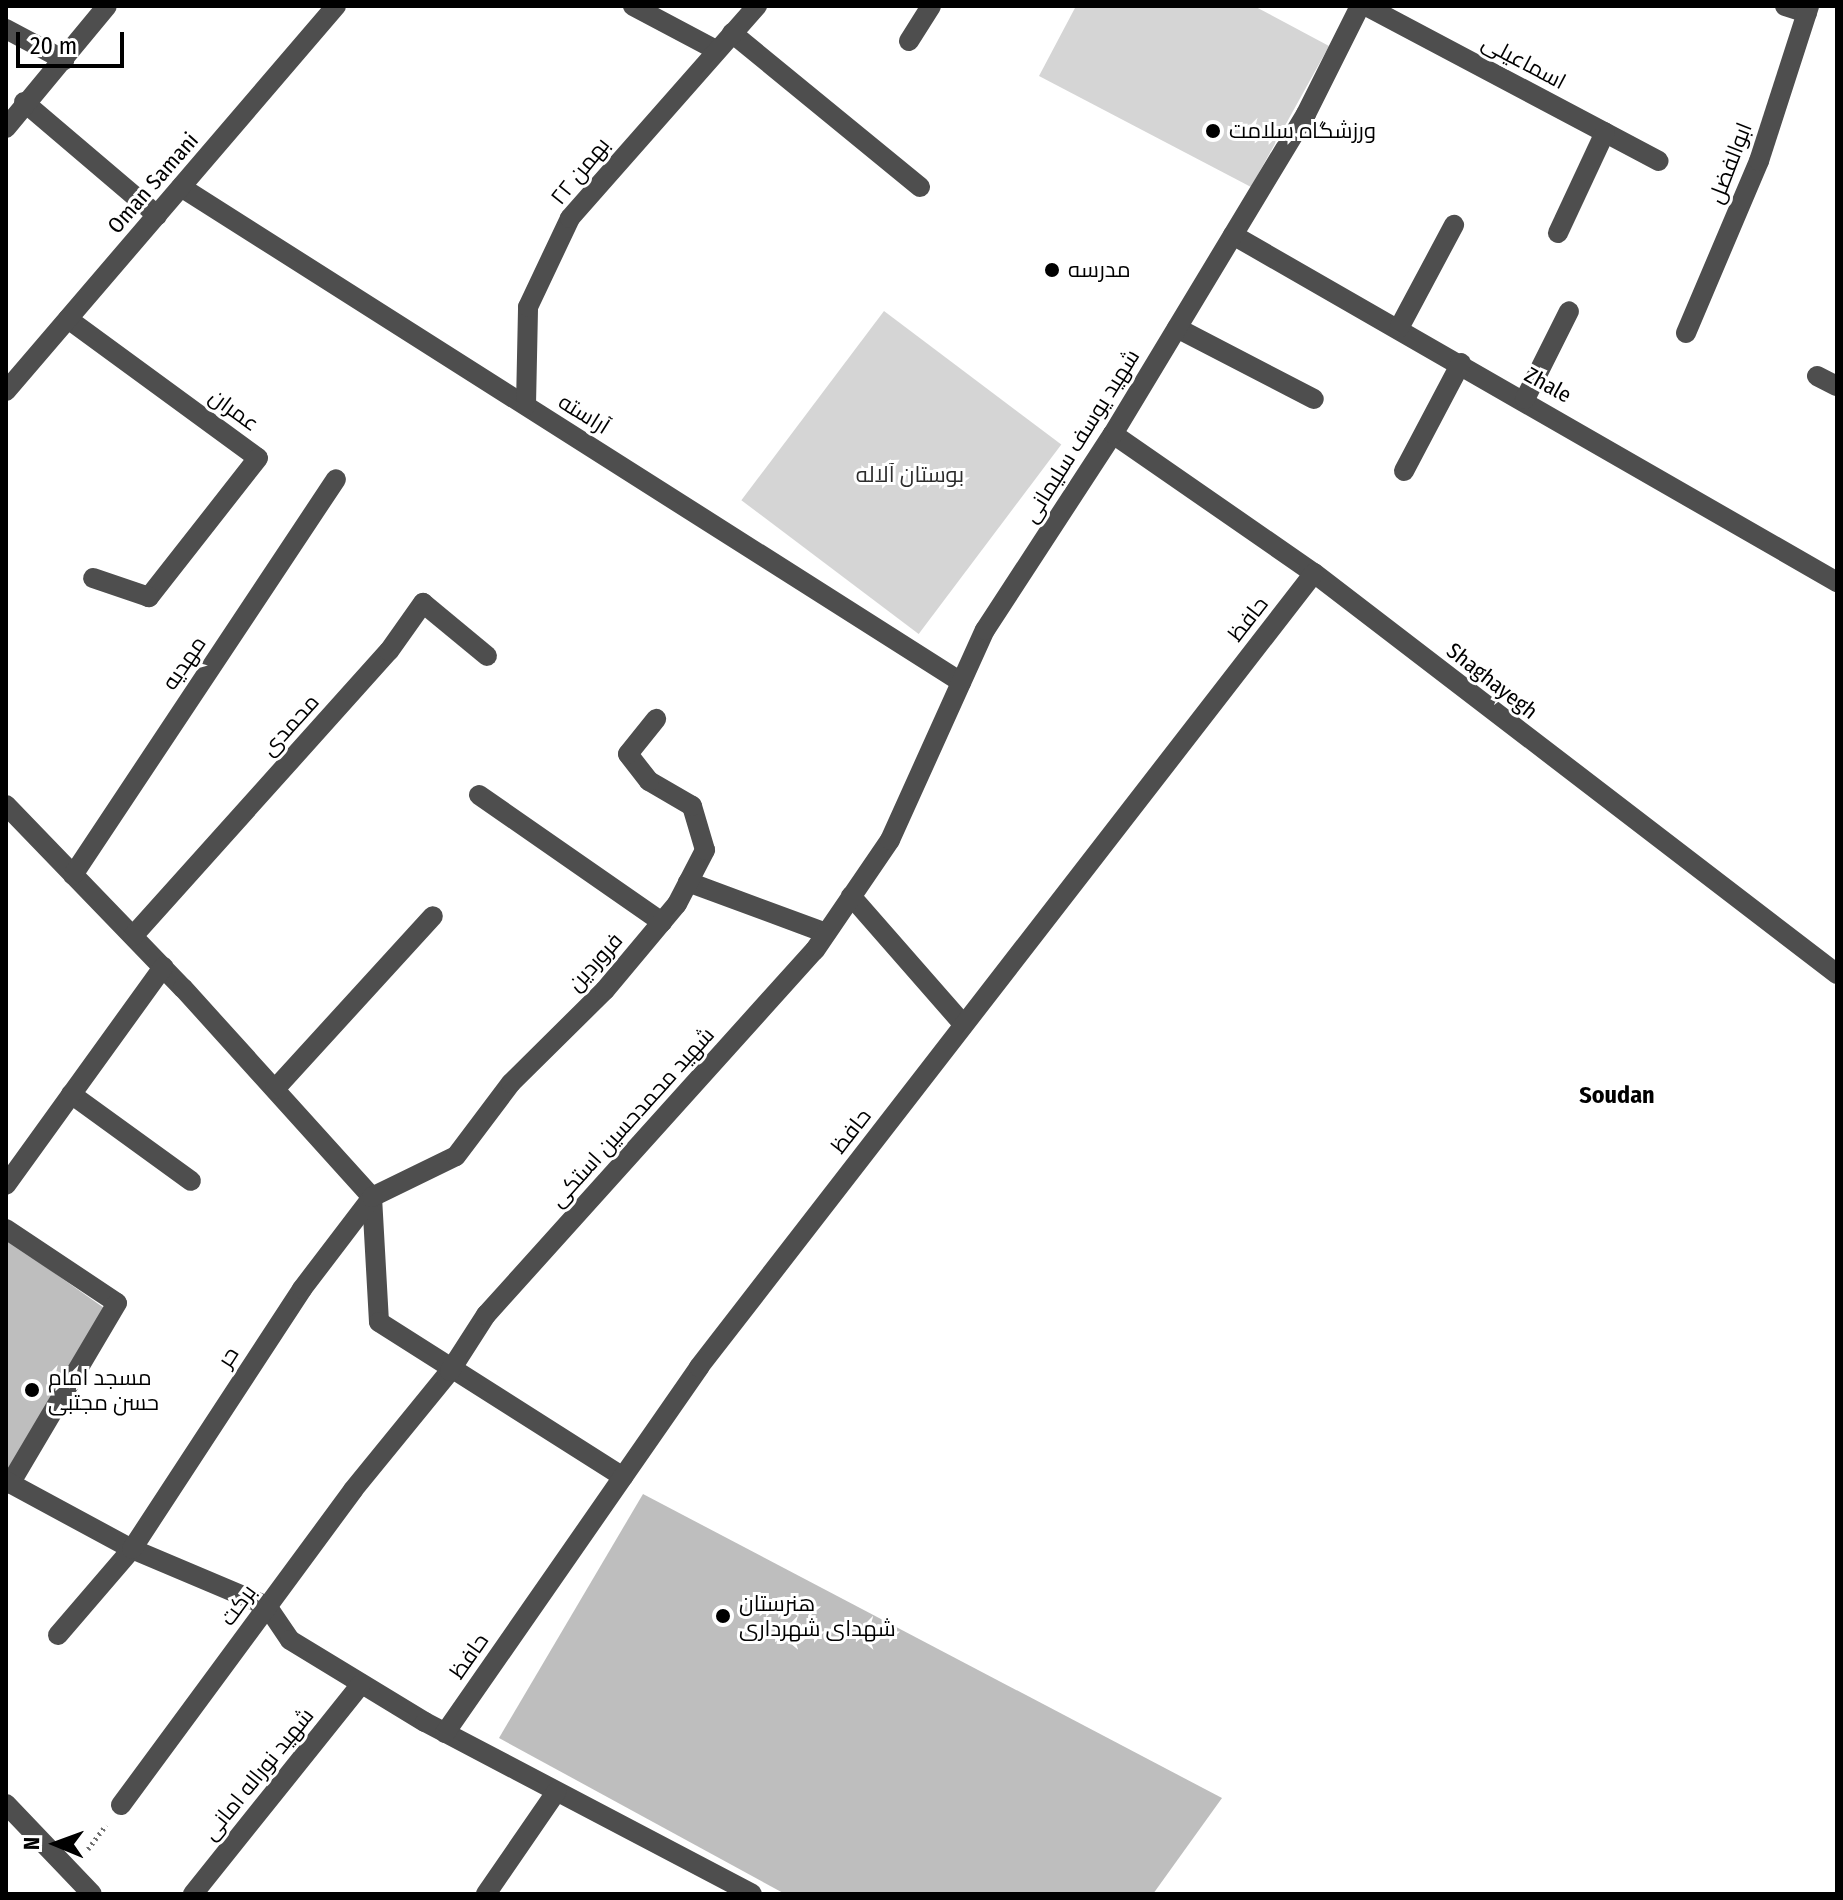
<!DOCTYPE html>
<meta charset="utf-8">
<style>
body{margin:0}
#map{position:relative;width:1843px;height:1900px;overflow:hidden;background:#fff;font-family:"Fira Sans Condensed",Cairo,sans-serif}
div>[style]{position:absolute}
.green>*{inset:0;background:#d5d5d5;transform-origin:0 0}
.building>*{inset:0;background:#bebebe}
.path>*{height:5px;margin-top:-2.5px;transform-origin:0;background:repeating-linear-gradient(90deg,#707070 0 2px,transparent 0 6px)}
.minor>*{height:20px;margin:-10px;padding:0 10px;transform-origin:10px;border-radius:10px;background:#4e4e4e}
.dots>*{width:22px;height:22px;translate:-50% -50%;box-sizing:border-box;border:4px solid #fff;border-radius:50%}
span{translate:-50% -50%;white-space:nowrap;text-align:center;line-height:1.15;-webkit-text-stroke:6px #fff;paint-order:stroke}
.street-label{font-size:22px;color:#000}
.poi-label{font-size:22px;color:#000}
.left{translate:0 -50%;text-align:left}
.park-label{font-size:22px;color:#2c2c2c}
.neighbourhood-label{font-size:24px;color:#000;font-weight:700}
.frame{position:absolute;inset:0;border:8px solid #000;pointer-events:none}
.north{position:absolute;left:16px;top:1804px;width:80px;height:80px;-webkit-text-stroke:6px #fff;paint-order:stroke;rotate:271deg;font-size:22px;font-weight:700;line-height:32px;text-align:center;color:#000}
.north::after{content:'';display:block;margin:auto;width:28px;height:36px;background:#000;clip-path:polygon(50% 0,100% 100%,50% 72%,0 100%)}
.scale{position:absolute;left:16px;top:32px;width:108px;height:36px;box-sizing:border-box;border:4px solid #000;border-top:0;padding-left:10px;font-size:24px;line-height:28px;white-space:nowrap;color:#000;-webkit-text-stroke:6px #fff;paint-order:stroke}
</style>
<div id="map">
<div class="green">
<i style="clip-path:polygon(1076px 6px,1254px 6px,1329px 46px,1251px 187px,1039px 76px)"></i>
<i style="left:884px;top:311px;width:222px;height:237px;rotate:37deg"></i>
</div>
<div class="building">
<i style="clip-path:polygon(6px 1239px,107px 1310px,9px 1472px,6px 1470px)"></i>
<i style="clip-path:polygon(643px 1494px,1222px 1798px,1153px 1894px,785px 1894px,499px 1738px)"></i>
</div>
<div class="path">
<i style="left:88px;top:1849px;width:30px;rotate:-53deg"></i>
</div>
<div class="minor">
<i style="left:633px;top:6px;width:94px;rotate:27.9deg"></i>
<i style="left:1366px;top:6px;width:331px;rotate:27.9deg"></i>
<i style="left:1785px;top:6px;width:23px;rotate:18deg"></i>
<i style="left:6px;top:29px;width:66px;rotate:28.1deg"></i>
<i style="left:732px;top:33px;width:243px;rotate:39.3deg"></i>
<i style="left:909px;top:41px;width:41px;rotate:-57.8deg"></i>
<i style="left:24px;top:102px;width:175px;rotate:40.4deg"></i>
<i style="left:6px;top:128px;width:158px;rotate:-50.4deg"></i>
<i style="left:181px;top:187px;width:924px;rotate:32.4deg"></i>
<i style="left:1558px;top:233px;width:111px;rotate:-65deg"></i>
<i style="left:1233px;top:235px;width:697px;rotate:29.88deg"></i>
<i style="left:68px;top:319px;width:235px;rotate:36.2deg"></i>
<i style="left:258px;top:458px;width:177px;rotate:128.1deg"></i>
<i style="left:149px;top:597px;width:59px;rotate:-161.3deg"></i>
<i style="left:1177px;top:328px;width:154px;rotate:27.4deg"></i>
<i style="left:1399px;top:328px;width:117px;rotate:-61.9deg"></i>
<i style="left:1686px;top:333px;width:187px;rotate:-67deg"></i>
<i style="left:1759px;top:161px;width:163px;rotate:-72.1deg"></i>
<i style="left:1817px;top:376px;width:22px;rotate:27deg"></i>
<i style="left:6px;top:391px;width:507px;rotate:-49.4deg"></i>
<i style="left:1525px;top:399px;width:98px;rotate:-63.4deg"></i>
<i style="left:526px;top:405px;width:98px;rotate:-88.8deg"></i>
<i style="left:528px;top:307px;width:98px;rotate:-64.7deg"></i>
<i style="left:570px;top:218px;width:283px;rotate:-48.6deg"></i>
<i style="left:1113px;top:434px;width:244px;rotate:34.7deg"></i>
<i style="left:1314px;top:573px;width:659px;rotate:37.48deg"></i>
<i style="left:1404px;top:471px;width:122px;rotate:-62.2deg"></i>
<i style="left:479px;top:795px;width:223px;rotate:34.8deg"></i>
<i style="left:6px;top:805px;width:255px;rotate:46deg"></i>
<i style="left:183px;top:988px;width:282px;rotate:47.9deg"></i>
<i style="left:372px;top:1197px;width:125px;rotate:86.8deg"></i>
<i style="left:379px;top:1322px;width:289px;rotate:32.4deg"></i>
<i style="left:73px;top:875px;width:475px;rotate:-56.4deg"></i>
<i style="left:688px;top:882px;width:147px;rotate:20.3deg"></i>
<i style="left:851px;top:896px;width:171px;rotate:48.8deg"></i>
<i style="left:133px;top:936px;width:383px;rotate:-48.1deg"></i>
<i style="left:389px;top:651px;width:59px;rotate:-54.7deg"></i>
<i style="left:423px;top:603px;width:83px;rotate:39.6deg"></i>
<i style="left:275px;top:1089px;width:234px;rotate:-47.6deg"></i>
<i style="left:71px;top:1094px;width:148px;rotate:35.9deg"></i>
<i style="left:6px;top:1185px;width:269px;rotate:-54.2deg"></i>
<i style="left:6px;top:1229px;width:133px;rotate:33.7deg"></i>
<i style="left:117px;top:1303px;width:210px;rotate:120.6deg"></i>
<i style="left:6px;top:1481px;width:143px;rotate:28.4deg"></i>
<i style="left:132px;top:1549px;width:147px;rotate:22.9deg"></i>
<i style="left:267px;top:1606px;width:41px;rotate:55.9deg"></i>
<i style="left:290px;top:1640px;width:158px;rotate:31.3deg"></i>
<i style="left:425px;top:1722px;width:369px;rotate:27.7deg"></i>
<i style="left:58px;top:1635px;width:113px;rotate:-49.3deg"></i>
<i style="left:132px;top:1549px;width:311px;rotate:-56.8deg"></i>
<i style="left:302px;top:1289px;width:116px;rotate:-52.7deg"></i>
<i style="left:372px;top:1197px;width:93px;rotate:-26deg"></i>
<i style="left:456px;top:1156px;width:91px;rotate:-53deg"></i>
<i style="left:511px;top:1083px;width:132px;rotate:-44.7deg"></i>
<i style="left:605px;top:990px;width:112px;rotate:-50.1deg"></i>
<i style="left:677px;top:904px;width:61px;rotate:-62.6deg"></i>
<i style="left:705px;top:850px;width:46px;rotate:-106.5deg"></i>
<i style="left:692px;top:806px;width:50px;rotate:-149.8deg"></i>
<i style="left:649px;top:781px;width:34px;rotate:-128deg"></i>
<i style="left:628px;top:754px;width:45px;rotate:-51.3deg"></i>
<i style="left:445px;top:1733px;width:446px;rotate:-55.2deg"></i>
<i style="left:699px;top:1367px;width:1004px;rotate:-52.24deg"></i>
<i style="left:6px;top:1804px;width:124px;rotate:46.3deg"></i>
<i style="left:121px;top:1805px;width:391px;rotate:-53.6deg"></i>
<i style="left:353px;top:1490px;width:154px;rotate:-50.8deg"></i>
<i style="left:450px;top:1371px;width:67px;rotate:-57.3deg"></i>
<i style="left:486px;top:1315px;width:491px;rotate:-48deg"></i>
<i style="left:815px;top:950px;width:133px;rotate:-55.7deg"></i>
<i style="left:890px;top:840px;width:230px;rotate:-65.7deg"></i>
<i style="left:985px;top:630px;width:234px;rotate:-56.9deg"></i>
<i style="left:1113px;top:434px;width:374px;rotate:-58.9deg"></i>
<i style="left:1306px;top:114px;width:121px;rotate:-63.4deg"></i>
<i style="left:193px;top:1894px;width:269px;rotate:-51.3deg"></i>
<i style="left:486px;top:1894px;width:124px;rotate:-55.5deg"></i>
</div>
<div class="dots">
<i style="left:1213px;top:131px;background:#000"></i>
<i style="left:1052px;top:270px;background:#000"></i>
<i style="left:32px;top:1390px;background:#000"></i>
<i style="left:723px;top:1616px;background:#000"></i>
</div>
<div class="street-label">
<span style="left:1524px;top:62px;rotate:28deg">اسماعیلی</span>
<span style="left:1730px;top:163px;rotate:-69deg">ابوالفضل</span>
<span style="left:580px;top:171px;rotate:-51deg">۲۲ بهمن</span>
<span style="left:153px;top:183px;rotate:-49deg">Oman Samani</span>
<span style="left:1548px;top:385px;rotate:29deg">Zhale</span>
<span style="left:234px;top:410px;rotate:36deg">عمران</span>
<span style="left:584px;top:414px;rotate:32deg">آراسته</span>
<span style="left:1081px;top:436px;rotate:-58deg">شهید یوسف سلیمانی</span>
<span style="left:1248px;top:619px;rotate:-52deg">حافظ</span>
<span style="left:184px;top:663px;rotate:-56deg">مهدیه</span>
<span style="left:1492px;top:681px;rotate:38deg">Shaghayegh</span>
<span style="left:290px;top:725px;rotate:-48deg">محمدی</span>
<span style="left:595px;top:962px;rotate:-48deg">فروردین</span>
<span style="left:632px;top:1117px;rotate:-48deg">شهید محمدحسین استکی</span>
<span style="left:851px;top:1131px;rotate:-52deg">حافظ</span>
<span style="left:228px;top:1357px;rotate:-57deg">حر</span>
<span style="left:238px;top:1605px;rotate:-54deg">برکت</span>
<span style="left:469px;top:1656px;rotate:-55deg">حافظ</span>
<span style="left:258px;top:1774px;rotate:-51deg">شهید نوراله امانی</span>
</div>
<div class="poi-label">
<span class="left" style="left:1229px;top:131px">ورزشگاه سلامت</span>
<span class="left" style="left:1068px;top:270px">مدرسه</span>
<span class="left" style="left:48px;top:1390px">مسجد امام<br>حسن مجتبی</span>
<span class="left" style="left:739px;top:1616px">هنرستان<br>شهدای شهرداری</span>
</div>
<div class="park-label">
<span style="left:910px;top:475px">بوستان آلاله</span>
</div>
<div class="neighbourhood-label">
<span style="left:1617px;top:1096px">Soudan</span>
</div>
<div class="frame"></div>
<div class="north">N</div>
<div class="scale">20 m</div>
</div>
